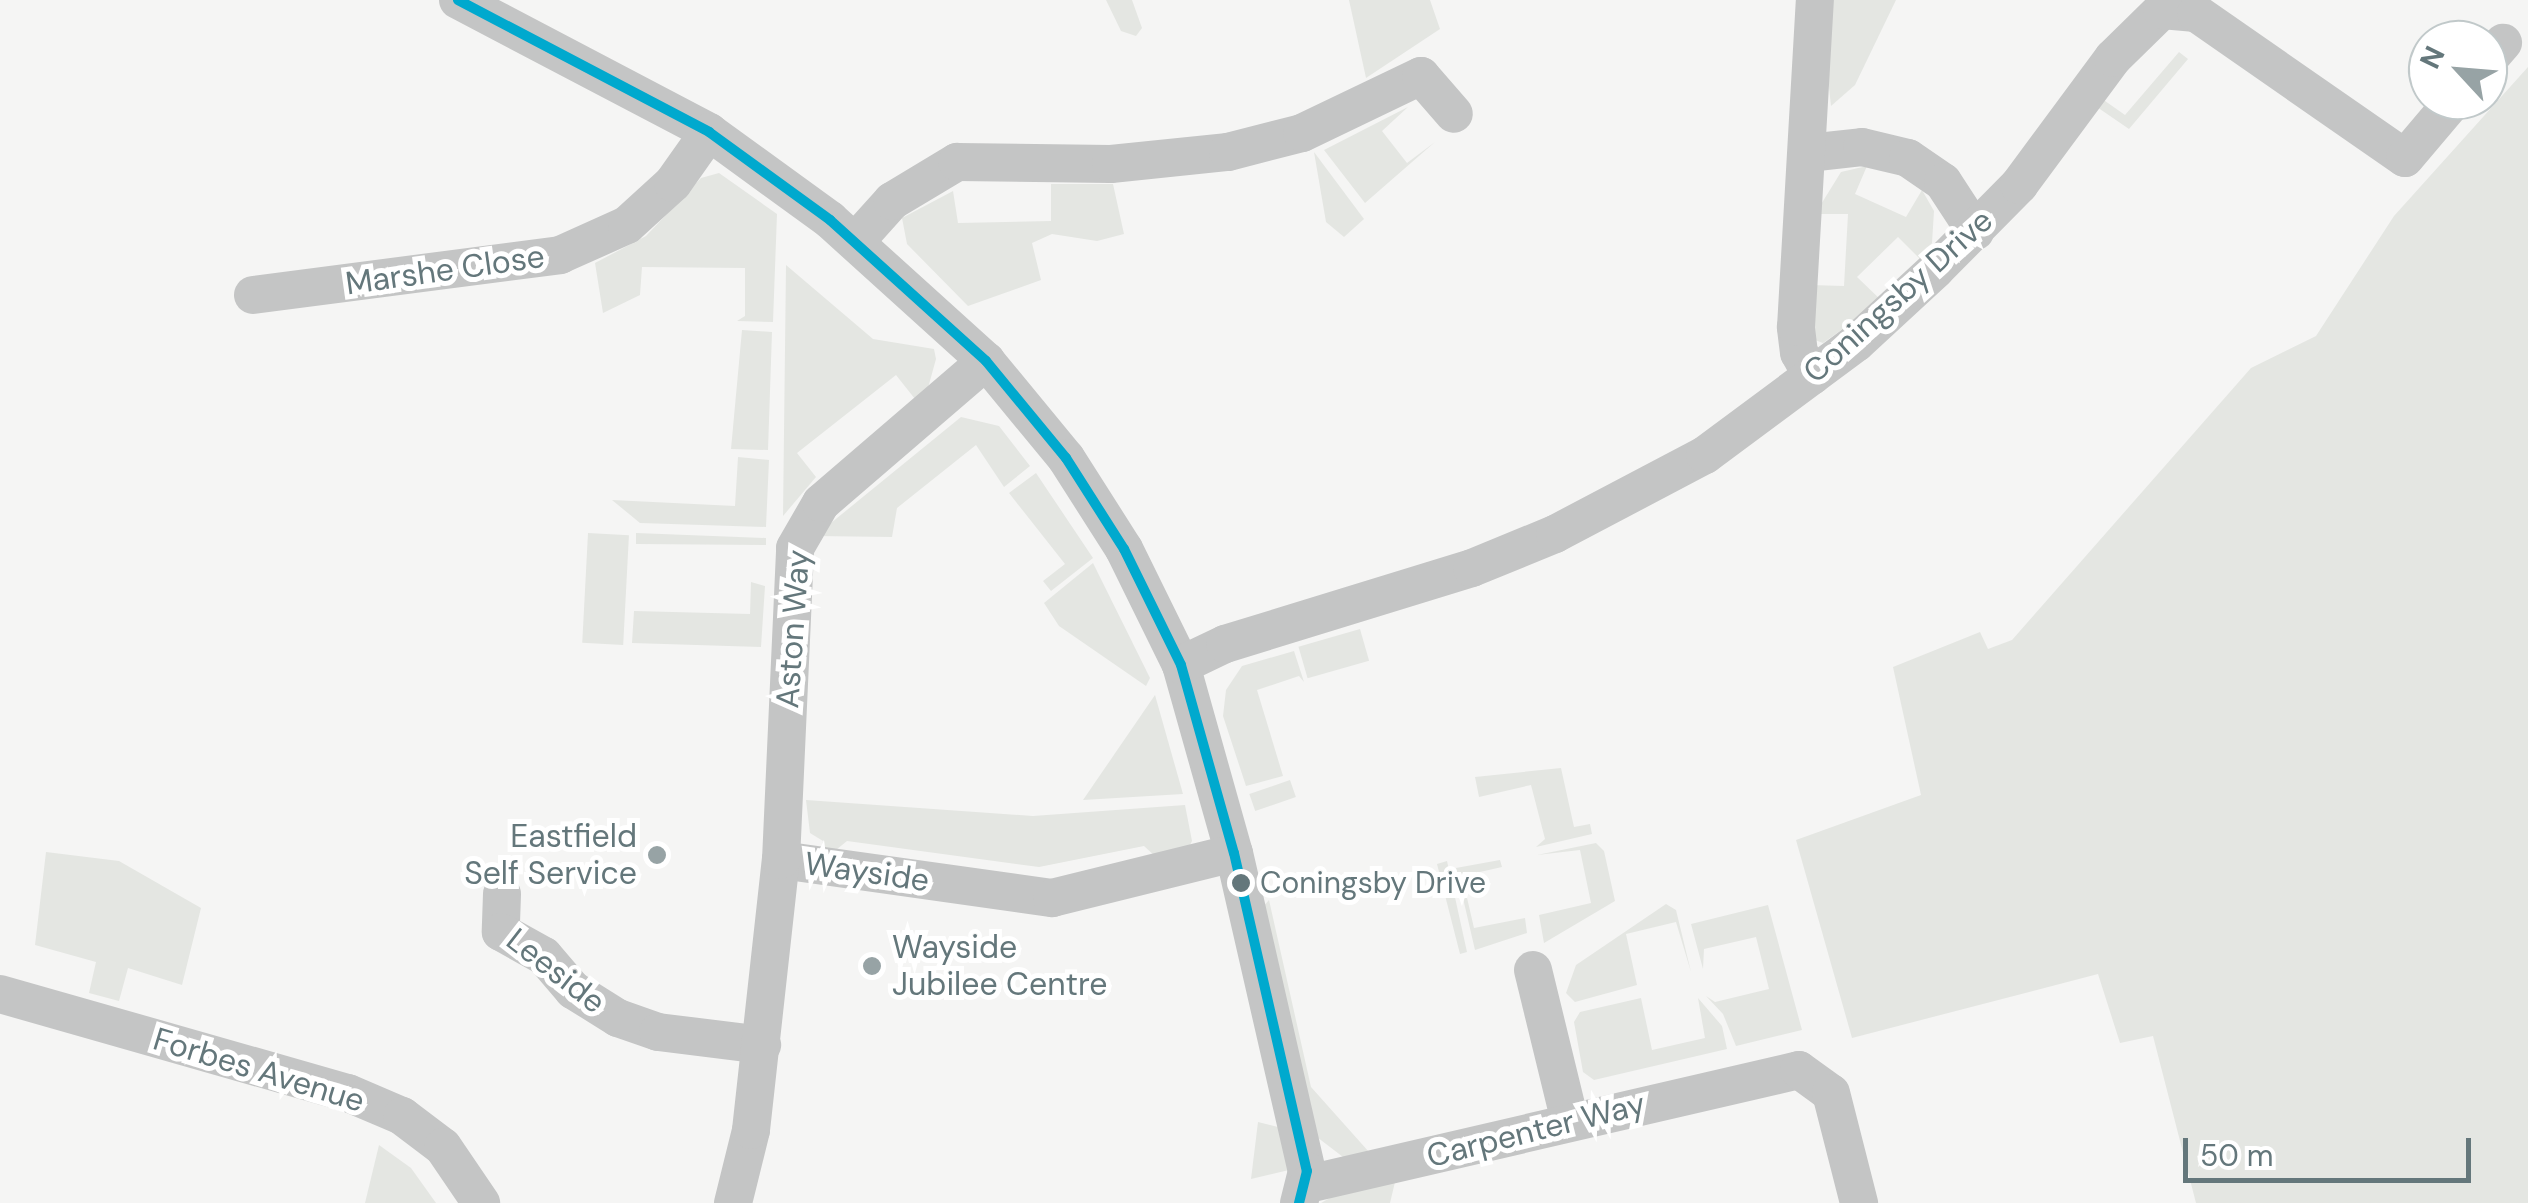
<!DOCTYPE html>
<style>
body{margin:0}
#map{position:relative;width:2528px;height:1203px;overflow:hidden;background:#f5f5f4;font-family:"DM Sans",sans-serif}
div>[style]{position:absolute}
.green>*{inset:0;background:#e4e6e2;transform-origin:0 0}
.minor>*{height:38px;margin:-19px;padding:0 19px;transform-origin:19px;border-radius:19px;background:#c4c5c5}
.bus-1>*{height:10px;margin:-5px;padding:0 5px;transform-origin:5px;border-radius:5px;background:#00a9ce}
.dots>*{width:28px;height:28px;translate:-50% -50%;box-sizing:border-box;border:5px solid #fff;border-radius:50%}
span{translate:-50% -50%;white-space:nowrap;text-align:center;line-height:1.15;-webkit-text-stroke:10px #fff;paint-order:stroke}
.bus-label{font-size:30px;color:#64777b}
.left{translate:0 -50%;text-align:left}
.street-label{font-size:32px;color:#64777b}
.poi-label{font-size:32px;color:#64777b}
.right{translate:-100% -50%;text-align:right}
.north{position:absolute;left:2408px;top:20px;width:100px;height:100px;box-sizing:border-box;background:#fff;border:2px solid #c1c9ca;border-radius:50%;rotate:296deg;font-size:28px;font-weight:700;line-height:40px;text-align:center;color:#64777b}
.north::after{content:'';display:block;margin:auto;width:35px;height:45px;background:#97a3a5;clip-path:polygon(50% 0,100% 100%,50% 72%,0 100%)}
.scale{position:absolute;left:2183px;top:1138px;width:288px;height:45px;box-sizing:border-box;border:5px solid #64777b;border-top:0;padding-left:12px;font-size:30px;line-height:35px;white-space:nowrap;color:#64777b;-webkit-text-stroke:8px #fff;paint-order:stroke}
</style>
<div id="map">
<div class="green">
<i style="clip-path:polygon(1106px 0,1132px 0,1142px 28px,1136px 36px,1121px 31px)"></i>
<i style="clip-path:polygon(1349px 0,1430px 0,1440px 29px,1366px 78px)"></i>
<i style="clip-path:polygon(1833px 0,1896px 0,1855px 85px,1831px 106px,1826px 60px)"></i>
<i style="clip-path:polygon(2179px 52px,2188px 59px,2129px 129px,2094px 105px,2098px 96px,2125px 115px)"></i>
<i style="clip-path:polygon(2528px 67px,2528px 1203px,2196px 1203px,2153px 1036px,2120px 1043px,2098px 974px,1852px 1038px,1796px 840px,1921px 795px,1893px 667px,1980px 632px,1988px 649px,2012px 640px,2251px 368px,2316px 336px,2394px 216px)"></i>
<i style="clip-path:polygon(1408px 107px,1382px 131px,1407px 163px,1435px 142px,1365px 203px,1324px 150px)"></i>
<i style="clip-path:polygon(1314px 152px,1364px 219px,1344px 237px,1326px 222px)"></i>
<i style="clip-path:polygon(1867px 166px,1855px 194px,1906px 217px,1922px 190px,1934px 211px,1932px 243px,1923px 262px,1898px 237px,1857px 277px,1882px 301px,1823px 343px,1815px 340px,1810px 285px,1844px 286px,1848px 214px,1815px 214px,1841px 172px)"></i>
<i style="clip-path:polygon(719px 173px,777px 214px,773px 322px,737px 321px,745px 316px,745px 268px,642px 267px,640px 295px,603px 313px,595px 263px,646px 236px,701px 178px)"></i>
<i style="clip-path:polygon(1051px 184px,1113px 184px,1124px 234px,1097px 241px,1052px 234px,1032px 243px,1041px 280px,968px 306px,907px 244px,902px 218px,953px 191px,958px 223px,1051px 221px)"></i>
<i style="clip-path:polygon(786px 265px,873px 339px,934px 349px,936px 359px,928px 388px,915px 399px,896px 375px,797px 453px,816px 477px,783px 516px)"></i>
<i style="clip-path:polygon(742px 330px,772px 332px,768px 450px,731px 449px)"></i>
<i style="clip-path:polygon(961px 417px,999px 426px,1030px 466px,1004px 487px,976px 445px,897px 508px,892px 537px,815px 536px)"></i>
<i style="clip-path:polygon(738px 457px,769px 460px,766px 527px,640px 523px,612px 500px,735px 506px)"></i>
<i style="clip-path:polygon(1036px 473px,1093px 558px,1051px 591px,1043px 581px,1065px 564px,1009px 493px)"></i>
<i style="left:588px;top:533px;width:41px;height:110px;rotate:3deg"></i>
<i style="clip-path:polygon(636px 533px,766px 538px,766px 545px,636px 544px)"></i>
<i style="clip-path:polygon(1093px 563px,1150px 678px,1146px 686px,1059px 626px,1044px 603px)"></i>
<i style="clip-path:polygon(751px 582px,765px 586px,761px 647px,632px 643px,634px 611px,750px 614px)"></i>
<i style="left:1360px;top:629px;width:33px;height:64px;rotate:74deg"></i>
<i style="clip-path:polygon(1294px 651px,1304px 682px,1299px 676px,1257px 690px,1283px 776px,1246px 786px,1223px 716px,1226px 690px,1242px 666px)"></i>
<i style="clip-path:polygon(1155px 695px,1183px 794px,1083px 800px)"></i>
<i style="clip-path:polygon(1561px 768px,1574px 827px,1590px 824px,1592px 834px,1536px 847px,1545px 839px,1531px 785px,1479px 797px,1475px 777px)"></i>
<i style="left:1290px;top:780px;width:18px;height:43px;rotate:71deg"></i>
<i style="clip-path:polygon(806px 800px,1033px 816px,1185px 805px,1192px 841px,1188px 849px,1156px 857px,1144px 846px,1039px 867px,847px 841px,831px 854px,821px 852px,823px 841px,810px 833px)"></i>
<i style="clip-path:polygon(1596px 843px,1604px 851px,1615px 901px,1544px 943px,1539px 915px,1591px 903px,1580px 850px,1537px 855px)"></i>
<i style="clip-path:polygon(46px 852px,119px 861px,201px 908px,182px 985px,128px 968px,119px 1001px,89px 993px,96px 962px,35px 945px)"></i>
<i style="clip-path:polygon(1500px 860px,1502px 867px,1462px 876px,1474px 928px,1525px 918px,1527px 933px,1475px 950px,1456px 868px)"></i>
<i style="clip-path:polygon(1447px 861px,1467px 952px,1460px 954px,1437px 864px)"></i>
<i style="clip-path:polygon(1269px 900px,1311px 1087px,1369px 1152px,1343px 1157px,1313px 1134px,1262px 908px)"></i>
<i style="clip-path:polygon(1666px 904px,1676px 910px,1691px 972px,1676px 922px,1626px 934px,1637px 985px,1575px 1002px,1566px 993px,1576px 965px)"></i>
<i style="clip-path:polygon(1768px 905px,1802px 1030px,1736px 1046px,1723px 1014px,1706px 996px,1715px 1002px,1769px 989px,1756px 937px,1704px 949px,1703px 969px,1691px 924px)"></i>
<i style="clip-path:polygon(1641px 998px,1652px 1050px,1705px 1038px,1698px 998px,1722px 1026px,1727px 1049px,1594px 1080px,1583px 1072px,1574px 1022px,1580px 1012px)"></i>
<i style="clip-path:polygon(1258px 1122px,1278px 1127px,1289px 1170px,1251px 1179px)"></i>
<i style="clip-path:polygon(379px 1145px,411px 1168px,436px 1203px,365px 1203px)"></i>
<i style="clip-path:polygon(1395px 1182px,1390px 1203px,1321px 1203px,1335px 1195px)"></i>
</div>
<div class="minor">
<i style="left:458px;top:0;width:284px;rotate:27.7deg"></i>
<i style="left:709px;top:132px;width:150px;rotate:36deg"></i>
<i style="left:830px;top:220px;width:210px;rotate:42.1deg"></i>
<i style="left:986px;top:361px;width:126px;rotate:50.5deg"></i>
<i style="left:1066px;top:458px;width:108px;rotate:57.5deg"></i>
<i style="left:1124px;top:549px;width:129px;rotate:63.8deg"></i>
<i style="left:1181px;top:665px;width:195px;rotate:74.3deg"></i>
<i style="left:1234px;top:853px;width:326px;rotate:77.1deg"></i>
<i style="left:1307px;top:1171px;width:33px;rotate:104deg"></i>
<i style="left:2488px;top:60px;width:23px;rotate:-49deg"></i>
<i style="left:1808px;top:153px;width:54px;rotate:-6.3deg"></i>
<i style="left:1862px;top:147px;width:47px;rotate:13.4deg"></i>
<i style="left:1908px;top:158px;width:42px;rotate:34.4deg"></i>
<i style="left:1943px;top:182px;width:59px;rotate:56.9deg"></i>
<i style="left:856px;top:241px;width:54px;rotate:-48deg"></i>
<i style="left:892px;top:201px;width:76px;rotate:-31deg"></i>
<i style="left:957px;top:162px;width:154px;rotate:0.7deg"></i>
<i style="left:1111px;top:164px;width:118px;rotate:-5.9deg"></i>
<i style="left:1228px;top:152px;width:76px;rotate:-14.4deg"></i>
<i style="left:1302px;top:133px;width:132px;rotate:-25.6deg"></i>
<i style="left:1421px;top:76px;width:50px;rotate:49deg"></i>
<i style="left:253px;top:295px;width:310px;rotate:-7.4deg"></i>
<i style="left:560px;top:255px;width:73px;rotate:-24.1deg"></i>
<i style="left:627px;top:225px;width:62px;rotate:-42.4deg"></i>
<i style="left:673px;top:183px;width:62px;rotate:-54.8deg"></i>
<i style="left:1812px;top:376px;width:26px;rotate:-119deg"></i>
<i style="left:1799px;top:353px;width:26px;rotate:-97deg"></i>
<i style="left:1796px;top:327px;width:328px;rotate:-86.7deg"></i>
<i style="left:1181px;top:665px;width:49px;rotate:-25.5deg"></i>
<i style="left:1225px;top:644px;width:258px;rotate:-17.1deg"></i>
<i style="left:1472px;top:568px;width:90px;rotate:-22.3deg"></i>
<i style="left:1555px;top:534px;width:170px;rotate:-27.8deg"></i>
<i style="left:1705px;top:455px;width:188px;rotate:-36.6deg"></i>
<i style="left:1856px;top:343px;width:108px;rotate:-42.7deg"></i>
<i style="left:1935px;top:270px;width:120px;rotate:-45.3deg"></i>
<i style="left:2019px;top:185px;width:158px;rotate:-53.5deg"></i>
<i style="left:2113px;top:58px;width:69px;rotate:-44.4deg"></i>
<i style="left:2162px;top:10px;width:34px;rotate:5deg"></i>
<i style="left:2196px;top:13px;width:254px;rotate:34.8deg"></i>
<i style="left:2405px;top:158px;width:76px;rotate:-49.8deg"></i>
<i style="left:781px;top:860px;width:274px;rotate:8deg"></i>
<i style="left:1052px;top:898px;width:187px;rotate:-13.9deg"></i>
<i style="left:502px;top:894px;width:38px;rotate:92deg"></i>
<i style="left:501px;top:932px;width:49px;rotate:29.2deg"></i>
<i style="left:544px;top:956px;width:45px;rotate:49.5deg"></i>
<i style="left:573px;top:990px;width:53px;rotate:31.9deg"></i>
<i style="left:618px;top:1018px;width:42px;rotate:19.3deg"></i>
<i style="left:658px;top:1032px;width:105px;rotate:7.1deg"></i>
<i style="left:1533px;top:970px;width:156px;rotate:76.3deg"></i>
<i style="left:0;top:994px;width:362px;rotate:15.9deg"></i>
<i style="left:348px;top:1093px;width:59px;rotate:23.1deg"></i>
<i style="left:402px;top:1116px;width:51px;rotate:37.1deg"></i>
<i style="left:443px;top:1147px;width:68px;rotate:55.8deg"></i>
<i style="left:1308px;top:1184px;width:504px;rotate:-13.07deg"></i>
<i style="left:1799px;top:1070px;width:39px;rotate:36deg"></i>
<i style="left:1831px;top:1093px;width:114px;rotate:75.7deg"></i>
<i style="left:733px;top:1203px;width:75px;rotate:-76.1deg"></i>
<i style="left:751px;top:1130px;width:272px;rotate:-83.7deg"></i>
<i style="left:781px;top:860px;width:312px;rotate:-87.4deg"></i>
<i style="left:795px;top:548px;width:52px;rotate:-60deg"></i>
<i style="left:821px;top:503px;width:218px;rotate:-40.7deg"></i>
</div>
<div class="bus-1">
<i style="left:458px;top:0;width:284px;rotate:27.7deg"></i>
<i style="left:709px;top:132px;width:150px;rotate:36deg"></i>
<i style="left:830px;top:220px;width:210px;rotate:42.1deg"></i>
<i style="left:986px;top:361px;width:126px;rotate:50.5deg"></i>
<i style="left:1066px;top:458px;width:108px;rotate:57.5deg"></i>
<i style="left:1124px;top:549px;width:129px;rotate:63.8deg"></i>
<i style="left:1181px;top:665px;width:195px;rotate:74.3deg"></i>
<i style="left:1234px;top:853px;width:326px;rotate:77.1deg"></i>
<i style="left:1307px;top:1171px;width:33px;rotate:104deg"></i>
</div>
<div class="dots">
<i style="left:657px;top:855px;background:#97a3a5"></i>
<i style="left:1241px;top:883px;background:#64777b"></i>
<i style="left:872px;top:966px;background:#97a3a5"></i>
</div>
<div class="bus-label">
<span class="left" style="left:1260px;top:883px">Coningsby Drive</span>
</div>
<div class="street-label">
<span style="left:445px;top:270px;rotate:-8deg">Marshe Close</span>
<span style="left:1898px;top:296px;rotate:-42deg">Coningsby Drive</span>
<span style="left:793px;top:629px;rotate:-86deg">Aston Way</span>
<span style="left:867px;top:872px;rotate:8deg">Wayside</span>
<span style="left:556px;top:971px;rotate:38deg">Leeside</span>
<span style="left:259px;top:1070px;rotate:17deg">Forbes Avenue</span>
<span style="left:1536px;top:1130px;rotate:-14deg">Carpenter Way</span>
</div>
<div class="poi-label">
<span class="right" style="left:637px;top:855px">Eastfield<br>Self Service</span>
<span class="left" style="left:892px;top:966px">Wayside<br>Jubilee Centre</span>
</div>
<div class="north">N</div>
<div class="scale">50 m</div>
</div>
